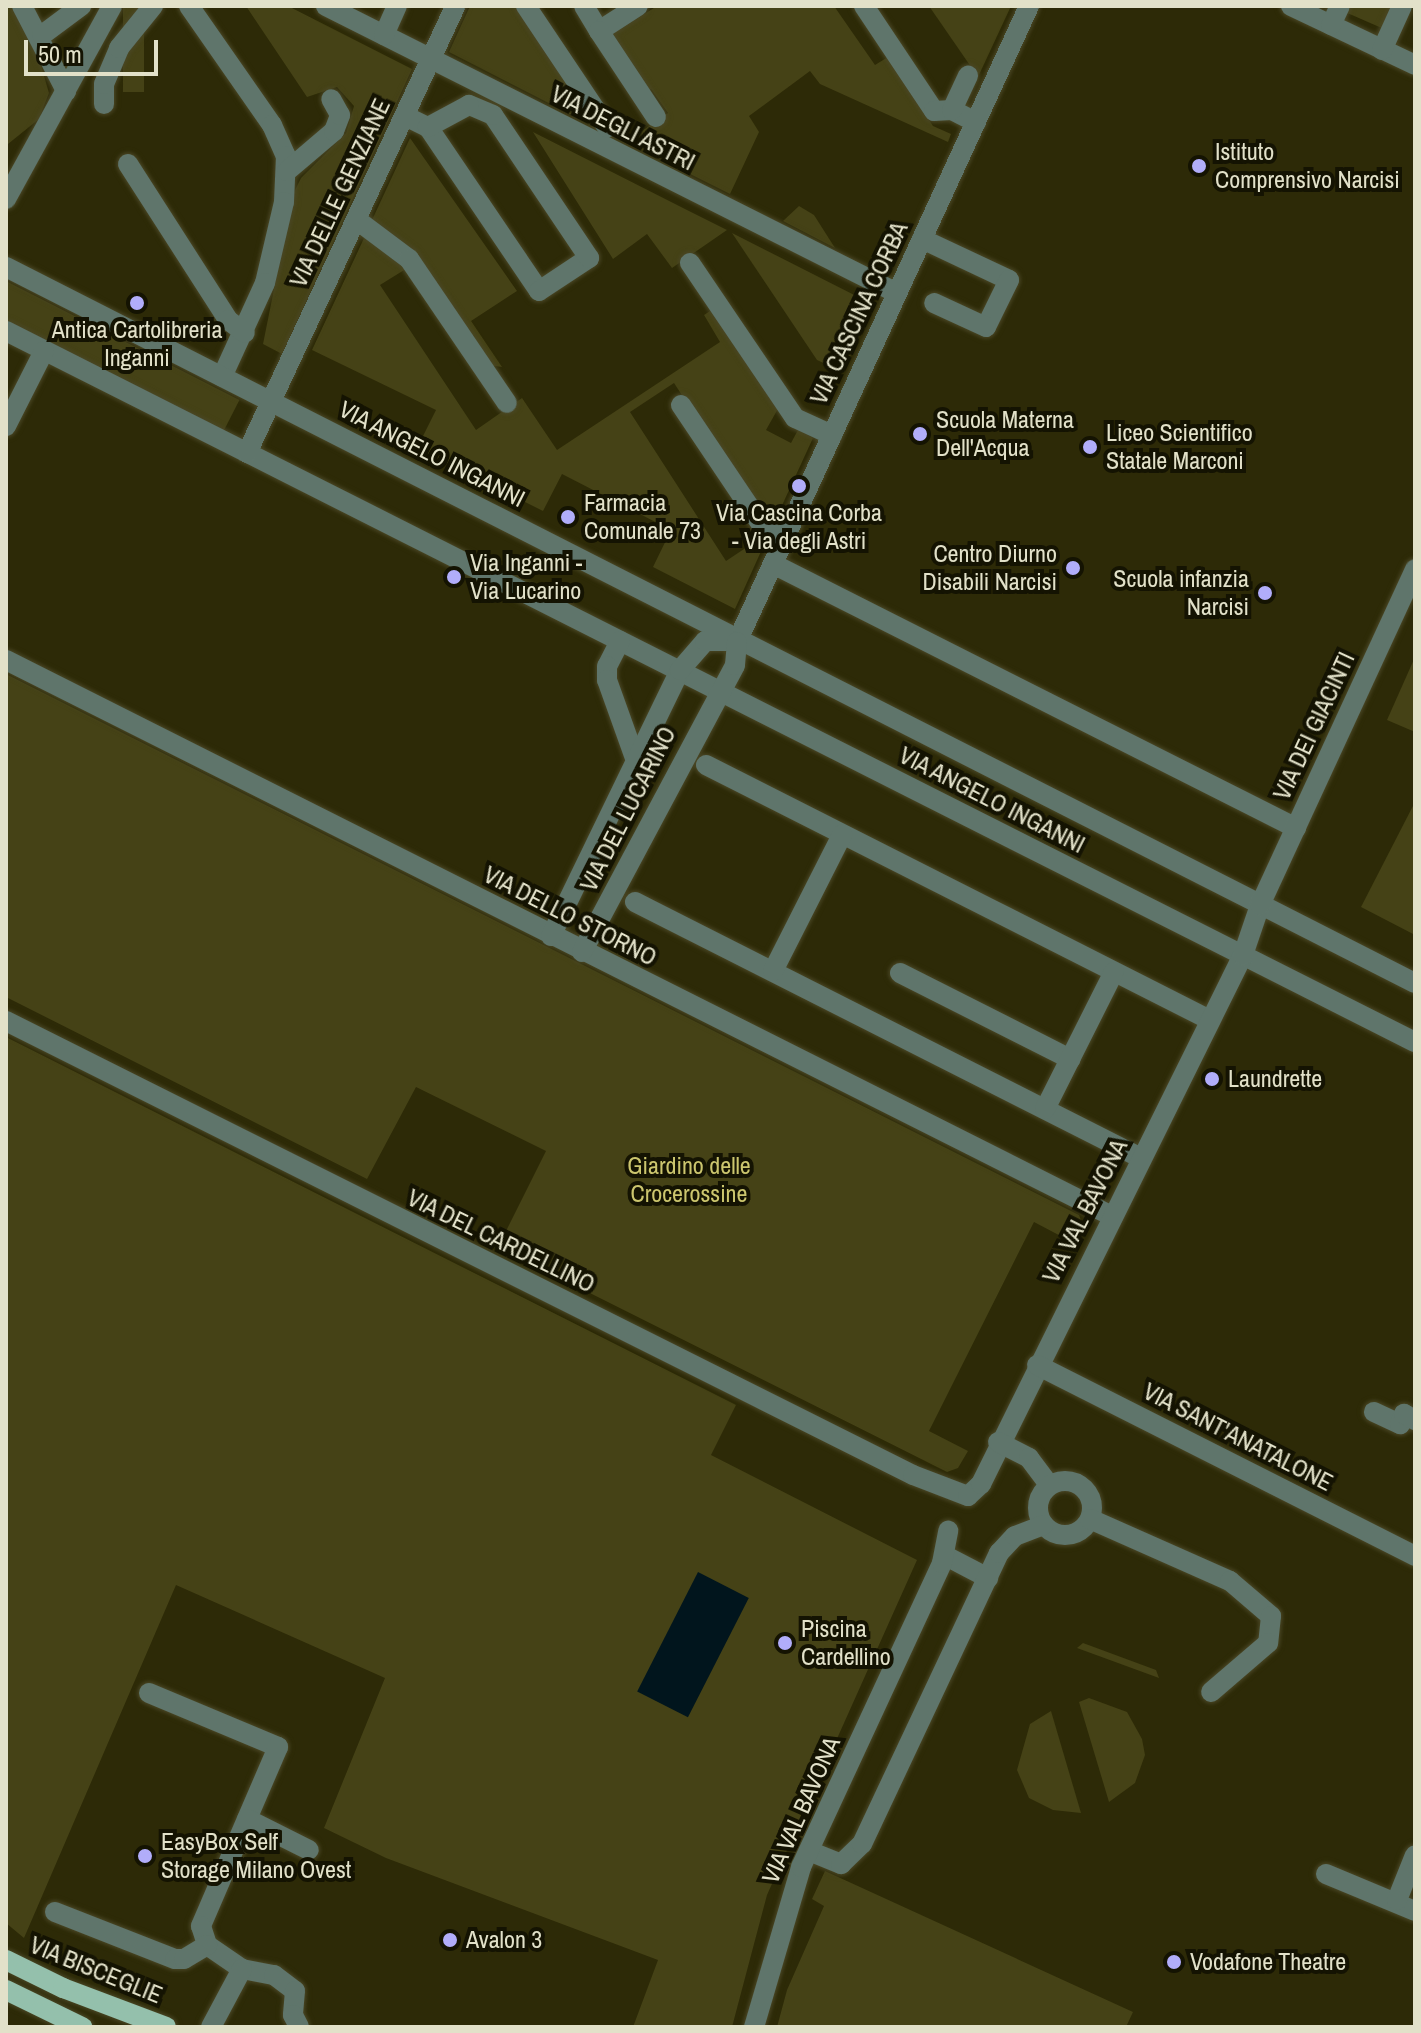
<!DOCTYPE html>
<style>
body{margin:0}
#map{position:relative;width:1421px;height:2033px;overflow:hidden;background:#2d2a07;font-family:"Archivo Narrow",sans-serif}
div>[style]{position:absolute}
.green>*{inset:0;background:#454216;transform-origin:0 0}
.water>*{inset:0;background:#01151d;transform-origin:0 0}
.roads{filter:drop-shadow(0 0 2px #4a4726) drop-shadow(0 0 2px #4a4726)}
.minor>*{height:20px;margin:-10px;padding:0 10px;transform-origin:10px;border-radius:10px;background:#5f756b}
.minor>.ring{margin:-10px;padding:0;box-sizing:content-box;background:none;border:20px solid #5f756b;border-radius:50%}
.major>*{height:20px;margin:-10px;padding:0 10px;transform-origin:10px;border-radius:10px;background:#94c0ac}
.dots>*{width:22px;height:22px;translate:-50% -50%;box-sizing:border-box;border:4px solid #141302;border-radius:50%}
span{translate:-50% -50%;white-space:nowrap;text-align:center;line-height:1.15;-webkit-text-stroke:8px #141302;paint-order:stroke}
.street-label{font-size:24px;color:#e2e1c9}
.poi-label{font-size:24px;color:#e2e1c9}
.left{translate:0 -50%;text-align:left}
.right{translate:-100% -50%;text-align:right}
.park-label{font-size:24px;color:#ccc66e}
.frame{position:absolute;inset:0;border:8px solid #e2e1c9;pointer-events:none}
.scale{position:absolute;left:24px;top:40px;width:134px;height:36px;box-sizing:border-box;border:4px solid #e2e1c9;border-top:0;padding-left:10px;font-size:24px;line-height:28px;white-space:nowrap;color:#e2e1c9;-webkit-text-stroke:6px #141302;paint-order:stroke}
</style>
<div id="map">
<div class="green">
<i style="clip-path:polygon(6px 6px,12px 6px,40px 62px,49px 93px,39px 119px,8px 144px)"></i>
<i style="left:123px;top:6px;width:21px;height:86px"></i>
<i style="clip-path:polygon(246px 6px,288px 6px,412px 69px,282px 354px,263px 344px,293px 194px,301px 178px,346px 133px,354px 106px,337px 87px,307px 97px)"></i>
<i style="clip-path:polygon(470px 6px,520px 6px,582px 99px,574px 116px,449px 52px)"></i>
<i style="clip-path:polygon(657px 6px,834px 6px,875px 65px,888px 57px,933px 126px,951px 134px,948px 142px,820px 84px,810px 71px,749px 116px,759px 132px,730px 194px,626px 142px,668px 113px,651px 89px,644px 91px,608px 37px)"></i>
<i style="clip-path:polygon(929px 6px,1011px 6px,978px 77px)"></i>
<i style="clip-path:polygon(1348px 6px,1395px 6px,1384px 29px,1345px 12px)"></i>
<i style="clip-path:polygon(533px 132px,685px 209px,727px 230px,672px 268px,647px 234px,613px 259px)"></i>
<i style="clip-path:polygon(410px 138px,517px 291px,471px 321px,502px 367px,487px 365px,372px 220px)"></i>
<i style="clip-path:polygon(799px 206px,814px 215px,835px 248px,783px 221px)"></i>
<i style="clip-path:polygon(732px 233px,874px 305px,843px 372px,817px 360px)"></i>
<i style="clip-path:polygon(365px 236px,409px 267px,380px 285px,476px 430px,522px 398px,557px 450px,720px 342px,704px 315px,713px 309px,779px 407px,766px 430px,791px 443px,798px 430px,813px 438px,773px 525px,760px 515px,674px 383px,630px 412px,726px 561px,753px 543px,763px 547px,735px 609px,653px 567px,671px 530px,562px 474px,543px 511px,417px 448px,436px 410px,312px 350px)"></i>
<i style="left:6px;top:281px;width:262px;height:36px;rotate:27deg"></i>
<i style="clip-path:polygon(1415px 657px,1415px 732px,1387px 720px)"></i>
<i style="clip-path:polygon(6px 674px,1079px 1215px,1082px 1223px,1072px 1242px,1034px 1222px,929px 1431px,968px 1451px,958px 1468px,947px 1472px,498px 1247px,546px 1151px,416px 1087px,367px 1179px,6px 997px)"></i>
<i style="clip-path:polygon(1415px 802px,1415px 935px,1361px 907px)"></i>
<i style="clip-path:polygon(6px 1037px,736px 1405px,711px 1455px,917px 1560px,767px 1895px,732px 2027px,633px 2027px,658px 1960px,386px 1858px,324px 1828px,385px 1678px,176px 1585px,24px 1938px,6px 1923px)"></i>
<i style="clip-path:polygon(1083px 1643px,1156px 1670px,1159px 1678px,1077px 1648px)"></i>
<i style="clip-path:polygon(1089px 1698px,1127px 1712px,1142px 1739px,1145px 1755px,1135px 1783px,1109px 1802px,1079px 1702px)"></i>
<i style="clip-path:polygon(1051px 1711px,1081px 1813px,1053px 1810px,1029px 1798px,1017px 1770px,1030px 1724px)"></i>
<i style="clip-path:polygon(825px 1871px,1133px 2012px,1126px 2027px,777px 2027px,787px 1990px,824px 1906px,812px 1899px)"></i>
</div>
<div class="water">
<i style="left:698px;top:1572px;width:57px;height:134px;rotate:27deg"></i>
</div>
<div class="roads">
<div class="minor">
<i style="left:22px;top:6px;width:96px;rotate:62.6deg"></i>
<i style="left:189px;top:6px;width:145px;rotate:55.1deg"></i>
<i style="left:272px;top:125px;width:34px;rotate:66deg"></i>
<i style="left:286px;top:156px;width:46px;rotate:92.5deg"></i>
<i style="left:284px;top:202px;width:83px;rotate:103.2deg"></i>
<i style="left:265px;top:283px;width:103px;rotate:114.6deg"></i>
<i style="left:326px;top:6px;width:639px;rotate:26.69deg"></i>
<i style="left:526px;top:6px;width:146px;rotate:56.2deg"></i>
<i style="left:584px;top:6px;width:29px;rotate:59deg"></i>
<i style="left:599px;top:31px;width:46px;rotate:-32.7deg"></i>
<i style="left:864px;top:6px;width:126px;rotate:56.3deg"></i>
<i style="left:934px;top:111px;width:18px;rotate:-3deg"></i>
<i style="left:952px;top:110px;width:27px;rotate:27deg"></i>
<i style="left:1291px;top:6px;width:137px;rotate:25.4deg"></i>
<i style="left:1331px;top:25px;width:21px;rotate:-65deg"></i>
<i style="left:599px;top:31px;width:103px;rotate:56.5deg"></i>
<i style="left:42px;top:35px;width:49px;rotate:-36.6deg"></i>
<i style="left:384px;top:35px;width:32px;rotate:-66deg"></i>
<i style="left:1382px;top:50px;width:48px;rotate:-65.6deg"></i>
<i style="left:104px;top:104px;width:20px;rotate:-90deg"></i>
<i style="left:104px;top:84px;width:39px;rotate:-67deg"></i>
<i style="left:119px;top:48px;width:54px;rotate:-51deg"></i>
<i style="left:952px;top:110px;width:38px;rotate:-65deg"></i>
<i style="left:405px;top:116px;width:25px;rotate:26deg"></i>
<i style="left:428px;top:127px;width:198px;rotate:55.9deg"></i>
<i style="left:539px;top:291px;width:60px;rotate:-33.4deg"></i>
<i style="left:589px;top:258px;width:172px;rotate:-123.9deg"></i>
<i style="left:493px;top:115px;width:26px;rotate:-157deg"></i>
<i style="left:469px;top:105px;width:47px;rotate:151.8deg"></i>
<i style="left:128px;top:164px;width:185px;rotate:57.3deg"></i>
<i style="left:228px;top:320px;width:21px;rotate:37deg"></i>
<i style="left:287px;top:171px;width:62px;rotate:-40.4deg"></i>
<i style="left:334px;top:131px;width:17px;rotate:-69deg"></i>
<i style="left:340px;top:115px;width:18px;rotate:-119deg"></i>
<i style="left:6px;top:199px;width:220px;rotate:-61.2deg"></i>
<i style="left:357px;top:220px;width:65px;rotate:36.9deg"></i>
<i style="left:409px;top:259px;width:174px;rotate:55.8deg"></i>
<i style="left:922px;top:239px;width:96px;rotate:25.2deg"></i>
<i style="left:1009px;top:280px;width:52px;rotate:116.1deg"></i>
<i style="left:986px;top:327px;width:57px;rotate:-155.2deg"></i>
<i style="left:690px;top:263px;width:187px;rotate:55.9deg"></i>
<i style="left:795px;top:418px;width:41px;rotate:24.7deg"></i>
<i style="left:6px;top:267px;width:1580px;rotate:26.94deg"></i>
<i style="left:6px;top:331px;width:1578px;rotate:26.78deg"></i>
<i style="left:681px;top:405px;width:151px;rotate:56.1deg"></i>
<i style="left:765px;top:530px;width:22px;rotate:24deg"></i>
<i style="left:6px;top:426px;width:84px;rotate:-63.1deg"></i>
<i style="left:247px;top:453px;width:493px;rotate:-65deg"></i>
<i style="left:773px;top:564px;width:586px;rotate:26.78deg"></i>
<i style="left:620px;top:641px;width:28px;rotate:117deg"></i>
<i style="left:607px;top:666px;width:14px;rotate:90deg"></i>
<i style="left:607px;top:680px;width:83px;rotate:70.3deg"></i>
<i style="left:737px;top:642px;width:700px;rotate:-65.34deg"></i>
<i style="left:6px;top:660px;width:1238px;rotate:26.69deg"></i>
<i style="left:706px;top:765px;width:565px;rotate:26.84deg"></i>
<i style="left:635px;top:902px;width:567px;rotate:26.84deg"></i>
<i style="left:551px;top:936px;width:296px;rotate:-64.1deg"></i>
<i style="left:680px;top:670px;width:38px;rotate:-49deg"></i>
<i style="left:705px;top:641px;width:28px"></i>
<i style="left:582px;top:952px;width:325px;rotate:-61.9deg"></i>
<i style="left:735px;top:665px;width:23px;rotate:-85deg"></i>
<i style="left:773px;top:971px;width:153px;rotate:-63.1deg"></i>
<i style="left:900px;top:973px;width:191px;rotate:26.8deg"></i>
<i style="left:6px;top:1021px;width:1014px;rotate:26.59deg"></i>
<i style="left:913px;top:1475px;width:59px;rotate:20.9deg"></i>
<i style="left:968px;top:1496px;width:18px;rotate:-43deg"></i>
<i style="left:981px;top:1484px;width:590px;rotate:-63.65deg"></i>
<i style="left:1243px;top:955px;width:53px;rotate:-71.2deg"></i>
<i style="left:1260px;top:905px;width:370px;rotate:-65.2deg"></i>
<i style="left:1045px;top:1109px;width:153px;rotate:-63.3deg"></i>
<i style="left:1037px;top:1365px;width:424px;rotate:26.8deg"></i>
<i style="left:1374px;top:1412px;width:29px;rotate:25deg"></i>
<i style="left:1400px;top:1424px;width:11px;rotate:-68deg"></i>
<i style="left:1404px;top:1414px;width:13px;rotate:29deg"></i>
<i style="left:998px;top:1442px;width:35px;rotate:27deg"></i>
<i style="left:1029px;top:1458px;width:34px;rotate:53deg"></i>
<i class="ring" style="left:1038px;top:1481px;width:34px;height:34px"></i>
<i style="left:1090px;top:1519px;width:153px;rotate:23.9deg"></i>
<i style="left:1230px;top:1581px;width:54px;rotate:40.5deg"></i>
<i style="left:1271px;top:1616px;width:27px;rotate:96deg"></i>
<i style="left:1268px;top:1643px;width:75px;rotate:139.3deg"></i>
<i style="left:944px;top:1555px;width:50px;rotate:27.6deg"></i>
<i style="left:149px;top:1693px;width:140px;rotate:22.7deg"></i>
<i style="left:278px;top:1747px;width:195px;rotate:113.3deg"></i>
<i style="left:201px;top:1926px;width:20px;rotate:72deg"></i>
<i style="left:207px;top:1945px;width:42px;rotate:34.4deg"></i>
<i style="left:242px;top:1969px;width:33px;rotate:11deg"></i>
<i style="left:274px;top:1975px;width:26px;rotate:37deg"></i>
<i style="left:295px;top:1991px;width:24px;rotate:95deg"></i>
<i style="left:293px;top:2015px;width:13px;rotate:63deg"></i>
<i style="left:247px;top:1819px;width:69px;rotate:26.6deg"></i>
<i style="left:809px;top:1851px;width:35px;rotate:22deg"></i>
<i style="left:841px;top:1864px;width:29px;rotate:-44deg"></i>
<i style="left:862px;top:1844px;width:322px;rotate:-64.8deg"></i>
<i style="left:999px;top:1553px;width:23px;rotate:-47deg"></i>
<i style="left:1015px;top:1536px;width:30px;rotate:-21deg"></i>
<i style="left:1326px;top:1874px;width:96px;rotate:22.6deg"></i>
<i style="left:1397px;top:1900px;width:48px;rotate:-68.2deg"></i>
<i style="left:55px;top:1912px;width:129px;rotate:21.4deg"></i>
<i style="left:175px;top:1959px;width:9px"></i>
<i style="left:184px;top:1959px;width:27px;rotate:-31deg"></i>
<i style="left:211px;top:2027px;width:66px;rotate:-61.9deg"></i>
<i style="left:754px;top:2027px;width:167px;rotate:-73.6deg"></i>
<i style="left:801px;top:1867px;width:335px;rotate:-65.1deg"></i>
<i style="left:942px;top:1563px;width:33px;rotate:-79deg"></i>
</div>
<div class="major">
<i style="left:6px;top:1960px;width:64px;rotate:26.2deg"></i>
<i style="left:63px;top:1988px;width:110px;rotate:20.7deg"></i>
<i style="left:6px;top:1990px;width:85px;rotate:26deg"></i>
</div>
</div>
<div class="dots">
<i style="left:1199px;top:166px;background:#b1adfa"></i>
<i style="left:137px;top:303px;background:#b1adfa"></i>
<i style="left:920px;top:434px;background:#b1adfa"></i>
<i style="left:1090px;top:447px;background:#b1adfa"></i>
<i style="left:799px;top:486px;background:#b1adfa"></i>
<i style="left:568px;top:517px;background:#b1adfa"></i>
<i style="left:1073px;top:568px;background:#b1adfa"></i>
<i style="left:454px;top:577px;background:#b1adfa"></i>
<i style="left:1265px;top:593px;background:#b1adfa"></i>
<i style="left:1212px;top:1079px;background:#b1adfa"></i>
<i style="left:785px;top:1643px;background:#b1adfa"></i>
<i style="left:145px;top:1856px;background:#b1adfa"></i>
<i style="left:450px;top:1940px;background:#b1adfa"></i>
<i style="left:1174px;top:1962px;background:#b1adfa"></i>
</div>
<div class="street-label">
<span style="left:623px;top:128px;rotate:27deg">VIA DEGLI ASTRI</span>
<span style="left:340px;top:193px;rotate:-65deg">VIA DELLE GENZIANE</span>
<span style="left:859px;top:313px;rotate:-65deg">VIA CASCINA CORBA</span>
<span style="left:432px;top:454px;rotate:27deg">VIA ANGELO INGANNI</span>
<span style="left:1314px;top:726px;rotate:-65deg">VIA DEI GIACINTI</span>
<span style="left:992px;top:800px;rotate:27deg">VIA ANGELO INGANNI</span>
<span style="left:628px;top:809px;rotate:-63deg">VIA DEL LUCARINO</span>
<span style="left:570px;top:916px;rotate:27deg">VIA DELLO STORNO</span>
<span style="left:1085px;top:1211px;rotate:-63deg">VIA VAL BAVONA</span>
<span style="left:501px;top:1241px;rotate:26deg">VIA DEL CARDELLINO</span>
<span style="left:1238px;top:1437px;rotate:27deg">VIA SANT'ANATALONE</span>
<span style="left:801px;top:1810px;rotate:-66deg">VIA VAL BAVONA</span>
<span style="left:96px;top:1970px;rotate:22deg">VIA BISCEGLIE</span>
</div>
<div class="poi-label">
<span class="left" style="left:1215px;top:166px">Istituto<br>Comprensivo Narcisi</span>
<span style="left:137px;top:344px">Antica Cartolibreria<br>Inganni</span>
<span class="left" style="left:936px;top:434px">Scuola Materna<br>Dell'Acqua</span>
<span class="left" style="left:1106px;top:447px">Liceo Scientifico<br>Statale Marconi</span>
<span class="left" style="left:584px;top:517px">Farmacia<br>Comunale 73</span>
<span style="left:799px;top:527px">Via Cascina Corba<br>- Via degli Astri</span>
<span class="right" style="left:1057px;top:568px">Centro Diurno<br>Disabili Narcisi</span>
<span class="left" style="left:470px;top:577px">Via Inganni -<br>Via Lucarino</span>
<span class="right" style="left:1249px;top:593px">Scuola infanzia<br>Narcisi</span>
<span class="left" style="left:1228px;top:1079px">Laundrette</span>
<span class="left" style="left:801px;top:1643px">Piscina<br>Cardellino</span>
<span class="left" style="left:161px;top:1856px">EasyBox Self<br>Storage Milano Ovest</span>
<span class="left" style="left:466px;top:1940px">Avalon 3</span>
<span class="left" style="left:1190px;top:1962px">Vodafone Theatre</span>
</div>
<div class="park-label">
<span style="left:689px;top:1180px">Giardino delle<br>Crocerossine</span>
</div>
<div class="frame"></div>
<div class="scale">50 m</div>
</div>
